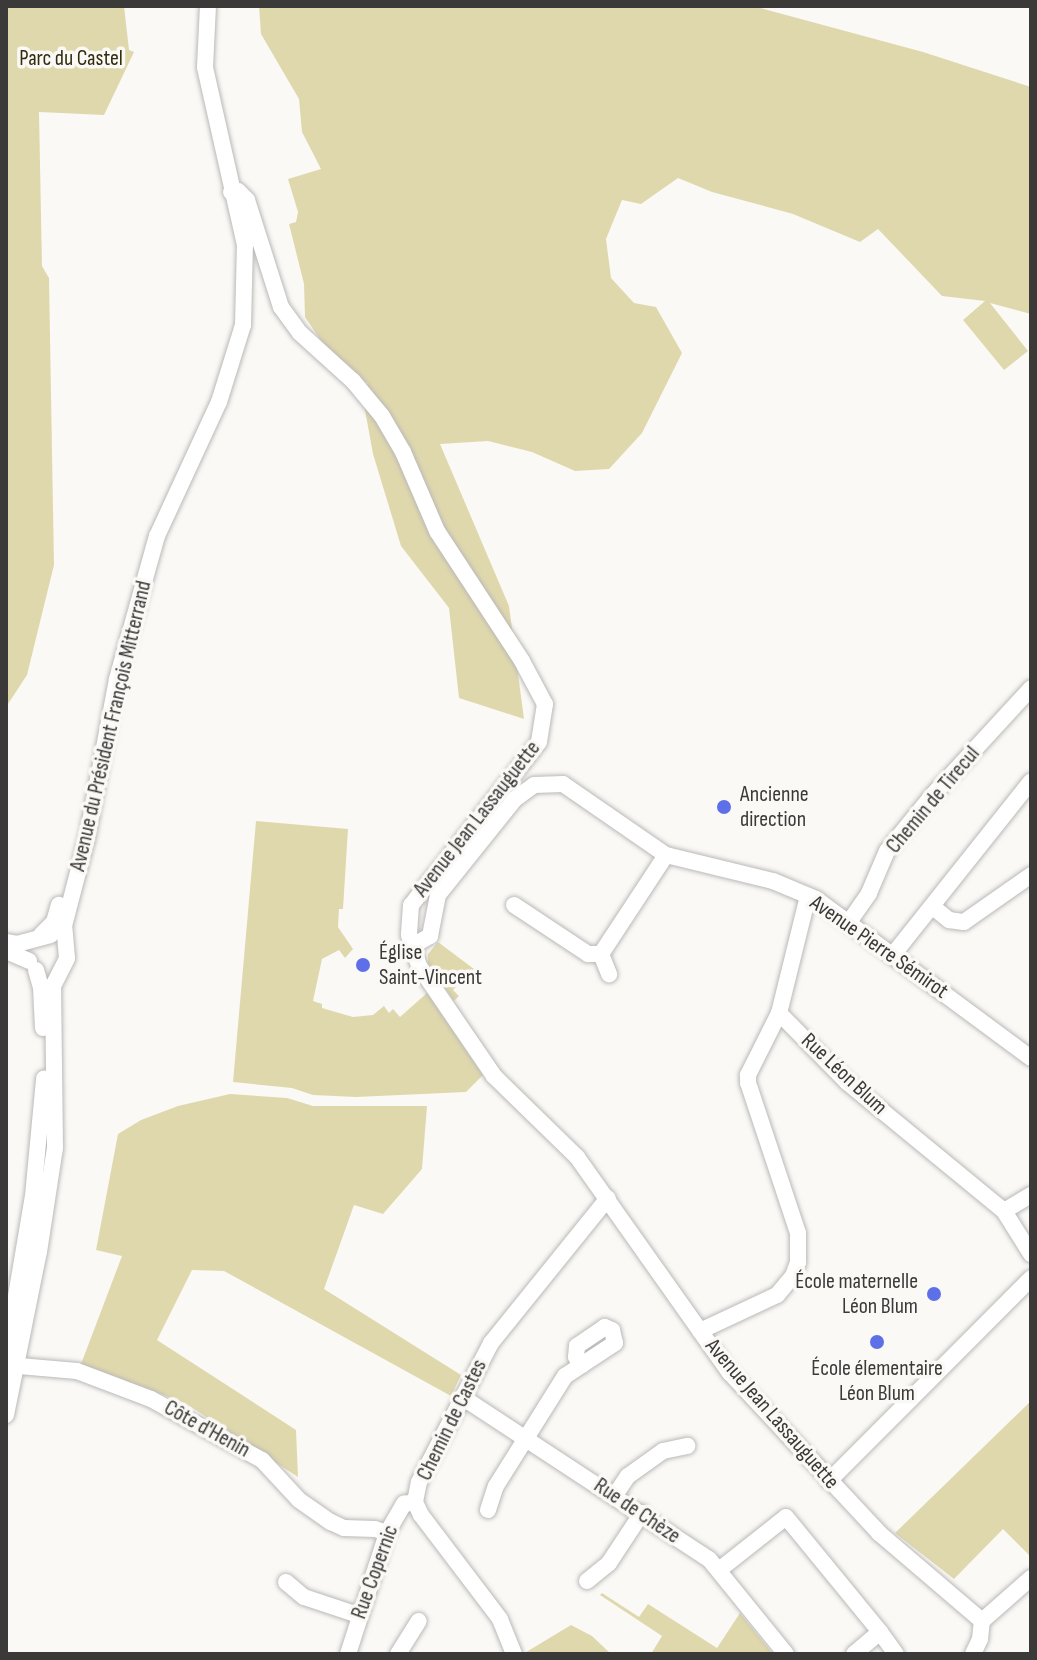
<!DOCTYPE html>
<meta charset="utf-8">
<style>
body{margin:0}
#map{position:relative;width:1037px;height:1660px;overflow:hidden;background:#faf9f6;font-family:"Sofia Sans Condensed",sans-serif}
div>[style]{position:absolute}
.green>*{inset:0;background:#e0d8ad}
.roads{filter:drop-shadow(0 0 2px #bab9b7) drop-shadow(0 0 2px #bab9b7)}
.minor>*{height:16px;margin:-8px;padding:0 8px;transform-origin:8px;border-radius:8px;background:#fff}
.dots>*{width:22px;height:22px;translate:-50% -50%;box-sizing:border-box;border:4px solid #faf9f6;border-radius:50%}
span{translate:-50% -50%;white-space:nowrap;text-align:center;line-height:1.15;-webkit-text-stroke:7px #faf9f6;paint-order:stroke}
.park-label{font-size:22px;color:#322c0e}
.street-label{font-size:22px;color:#3b3a39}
.poi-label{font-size:22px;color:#3b3a39}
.left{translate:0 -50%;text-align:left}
.right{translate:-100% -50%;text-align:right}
.frame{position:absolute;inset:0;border:8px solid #3b3a39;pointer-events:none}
</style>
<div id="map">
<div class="green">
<i style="clip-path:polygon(6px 6px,124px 6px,129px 50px,134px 52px,104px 115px,39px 112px,42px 266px,49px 278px,54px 565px,27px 675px,6px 707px)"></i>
<i style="clip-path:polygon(259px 6px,753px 6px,923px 52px,1031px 87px,1031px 314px,990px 303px,1028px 351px,1004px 370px,963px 320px,985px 301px,942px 296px,878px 229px,860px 242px,793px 214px,712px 192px,678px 178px,641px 204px,622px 200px,606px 239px,611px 278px,634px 303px,656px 307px,682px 353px,642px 433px,609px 469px,575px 471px,532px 452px,488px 441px,440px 444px,509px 606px,524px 719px,459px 698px,449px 608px,401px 546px,373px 454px,361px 388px,368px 384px,324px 345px,305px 317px,304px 284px,289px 224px,296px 222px,298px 212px,288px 179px,321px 169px,302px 132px,299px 99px,261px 34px)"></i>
<i style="clip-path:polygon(256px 821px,348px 829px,343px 909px,339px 909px,338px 927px,353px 949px,345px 958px,339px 950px,322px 959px,313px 1001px,322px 1004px,322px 1008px,353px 1017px,373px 1015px,384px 1006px,389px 1013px,393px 1009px,400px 1017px,427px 993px,483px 1075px,466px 1092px,356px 1097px,313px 1095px,292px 1088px,233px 1082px)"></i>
<i style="clip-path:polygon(438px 942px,474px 969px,453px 990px,459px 996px,454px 1001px,428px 963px,428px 954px)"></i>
<i style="clip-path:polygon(230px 1094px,287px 1098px,313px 1106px,427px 1106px,422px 1169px,383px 1214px,354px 1205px,324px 1289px,461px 1375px,451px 1396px,224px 1271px,192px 1270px,157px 1340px,296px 1430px,298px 1477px,185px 1403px,81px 1364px,122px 1256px,96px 1250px,118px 1134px,141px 1120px,178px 1106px)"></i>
<i style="clip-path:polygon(1031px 1401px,1031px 1557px,1003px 1529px,954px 1579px,895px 1533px)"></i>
<i style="clip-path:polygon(602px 1593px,639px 1617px,648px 1604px,717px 1648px,740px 1613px,773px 1654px,651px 1654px,662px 1636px,600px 1595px)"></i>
<i style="clip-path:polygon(571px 1625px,592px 1636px,611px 1654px,523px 1654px)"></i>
</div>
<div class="roads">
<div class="minor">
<i style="left:231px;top:192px;width:7px;rotate:-8deg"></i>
<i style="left:238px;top:191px;width:13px;rotate:45deg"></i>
<i style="left:247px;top:200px;width:112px;rotate:72.4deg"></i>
<i style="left:281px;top:307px;width:32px;rotate:54deg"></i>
<i style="left:300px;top:333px;width:72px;rotate:42.2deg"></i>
<i style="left:353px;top:381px;width:45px;rotate:50.4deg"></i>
<i style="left:382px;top:416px;width:42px;rotate:59.7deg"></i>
<i style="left:403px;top:452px;width:86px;rotate:66.7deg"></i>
<i style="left:437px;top:531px;width:155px;rotate:56.8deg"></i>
<i style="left:522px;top:661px;width:49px;rotate:61.9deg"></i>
<i style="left:545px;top:704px;width:38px;rotate:99deg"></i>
<i style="left:539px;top:742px;width:207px;rotate:128.1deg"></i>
<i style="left:411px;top:905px;width:30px;rotate:94deg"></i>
<i style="left:409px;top:935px;width:33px;rotate:72deg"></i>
<i style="left:419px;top:966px;width:133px;rotate:55.7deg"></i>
<i style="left:494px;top:1076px;width:116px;rotate:44.3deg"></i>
<i style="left:577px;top:1157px;width:265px;rotate:54.7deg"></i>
<i style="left:730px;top:1373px;width:219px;rotate:47deg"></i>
<i style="left:879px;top:1533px;width:135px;rotate:40.5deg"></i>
<i style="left:808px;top:896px;width:121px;rotate:103.9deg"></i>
<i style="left:779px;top:1013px;width:97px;rotate:45.4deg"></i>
<i style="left:847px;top:1082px;width:203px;rotate:39.4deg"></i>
<i style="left:1004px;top:1211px;width:51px;rotate:57.9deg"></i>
<i style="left:514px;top:905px;width:89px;rotate:33.5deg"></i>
<i style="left:588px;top:954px;width:13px"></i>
<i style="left:601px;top:954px;width:118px;rotate:-56.7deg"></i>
<i style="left:933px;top:907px;width:21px;rotate:39deg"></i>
<i style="left:949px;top:920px;width:15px;rotate:8deg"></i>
<i style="left:964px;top:922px;width:82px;rotate:-35deg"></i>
<i style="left:849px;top:922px;width:35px;rotate:-55deg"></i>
<i style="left:869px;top:893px;width:46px;rotate:-66.8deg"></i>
<i style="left:887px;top:851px;width:68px;rotate:-50.9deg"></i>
<i style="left:930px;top:798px;width:149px;rotate:-47.4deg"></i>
<i style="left:41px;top:935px;width:18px;rotate:-45deg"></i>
<i style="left:54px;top:922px;width:18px;rotate:-74deg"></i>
<i style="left:6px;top:942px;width:11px;rotate:10deg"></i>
<i style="left:17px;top:944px;width:35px;rotate:-15deg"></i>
<i style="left:412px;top:946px;width:21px;rotate:-29deg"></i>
<i style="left:430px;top:936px;width:42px;rotate:-79deg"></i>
<i style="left:438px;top:895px;width:123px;rotate:-51.3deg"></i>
<i style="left:515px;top:799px;width:24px;rotate:-36deg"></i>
<i style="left:534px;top:785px;width:29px;rotate:-2deg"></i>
<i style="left:563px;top:784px;width:125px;rotate:34.6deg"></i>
<i style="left:666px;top:855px;width:110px;rotate:13.7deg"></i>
<i style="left:773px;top:881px;width:47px;rotate:22.7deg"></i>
<i style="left:816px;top:899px;width:267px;rotate:36.5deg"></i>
<i style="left:6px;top:951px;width:25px;rotate:23deg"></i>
<i style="left:601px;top:954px;width:22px;rotate:68deg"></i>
<i style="left:892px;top:956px;width:223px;rotate:-51.5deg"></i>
<i style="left:36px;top:970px;width:18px;rotate:74deg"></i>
<i style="left:41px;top:987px;width:41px;rotate:87.2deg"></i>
<i style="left:1004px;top:1211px;width:31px;rotate:-31deg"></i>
<i style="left:700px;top:1331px;width:85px;rotate:-25.1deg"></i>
<i style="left:777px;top:1295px;width:25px;rotate:-50deg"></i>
<i style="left:793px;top:1276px;width:15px;rotate:-70deg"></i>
<i style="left:798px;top:1262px;width:29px;rotate:-90deg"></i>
<i style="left:798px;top:1233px;width:158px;rotate:-108.4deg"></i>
<i style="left:748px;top:1083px;width:8px;rotate:-90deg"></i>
<i style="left:748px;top:1075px;width:69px;rotate:-63.4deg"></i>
<i style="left:6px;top:1355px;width:161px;rotate:-80.4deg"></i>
<i style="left:33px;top:1196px;width:118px;rotate:-84.6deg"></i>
<i style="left:8px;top:1365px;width:69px;rotate:5deg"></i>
<i style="left:77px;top:1371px;width:79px;rotate:20.7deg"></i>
<i style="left:151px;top:1399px;width:127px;rotate:28.8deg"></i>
<i style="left:262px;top:1460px;width:54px;rotate:47.2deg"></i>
<i style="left:299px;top:1500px;width:39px;rotate:35deg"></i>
<i style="left:331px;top:1522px;width:14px;rotate:25deg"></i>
<i style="left:344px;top:1528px;width:31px;rotate:2deg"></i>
<i style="left:375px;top:1529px;width:13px;rotate:18deg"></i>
<i style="left:462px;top:1397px;width:295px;rotate:33.3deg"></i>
<i style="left:709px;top:1559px;width:122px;rotate:51deg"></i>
<i style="left:6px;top:1415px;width:166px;rotate:-78.6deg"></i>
<i style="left:39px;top:1252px;width:105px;rotate:-81.3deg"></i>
<i style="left:55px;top:1148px;width:162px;rotate:-90.7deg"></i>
<i style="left:53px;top:986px;width:31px;rotate:-63deg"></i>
<i style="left:67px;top:958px;width:32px;rotate:-95deg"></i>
<i style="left:64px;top:926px;width:91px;rotate:-75.4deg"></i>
<i style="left:87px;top:838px;width:162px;rotate:-79.3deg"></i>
<i style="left:117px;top:679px;width:148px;rotate:-74.4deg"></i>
<i style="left:157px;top:536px;width:148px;rotate:-65.2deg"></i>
<i style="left:219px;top:402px;width:81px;rotate:-72.7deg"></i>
<i style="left:243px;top:325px;width:80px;rotate:-88.6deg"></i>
<i style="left:245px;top:245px;width:182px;rotate:-102.7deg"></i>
<i style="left:205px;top:67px;width:61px;rotate:-87.2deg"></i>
<i style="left:829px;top:1481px;width:286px;rotate:-45.1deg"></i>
<i style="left:615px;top:1495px;width:23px;rotate:-56deg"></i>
<i style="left:628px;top:1476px;width:43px;rotate:-35.5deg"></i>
<i style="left:663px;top:1451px;width:25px;rotate:-12deg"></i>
<i style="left:488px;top:1510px;width:25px;rotate:-72deg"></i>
<i style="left:496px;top:1486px;width:130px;rotate:-57.9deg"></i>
<i style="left:565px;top:1376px;width:60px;rotate:-33.4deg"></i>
<i style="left:615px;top:1343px;width:13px;rotate:-103deg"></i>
<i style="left:612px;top:1330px;width:8px;rotate:-157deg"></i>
<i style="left:605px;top:1327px;width:34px;rotate:146deg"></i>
<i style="left:577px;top:1346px;width:11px;rotate:95deg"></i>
<i style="left:576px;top:1357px;width:10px;rotate:53deg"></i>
<i style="left:719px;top:1570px;width:85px;rotate:-38.3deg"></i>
<i style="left:786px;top:1517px;width:149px;rotate:50.7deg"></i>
<i style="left:880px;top:1632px;width:34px;rotate:140deg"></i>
<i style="left:587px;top:1581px;width:28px;rotate:-39deg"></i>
<i style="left:609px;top:1563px;width:60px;rotate:-56.6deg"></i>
<i style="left:286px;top:1582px;width:23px;rotate:40deg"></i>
<i style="left:304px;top:1597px;width:57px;rotate:18.4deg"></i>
<i style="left:982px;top:1621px;width:65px;rotate:-41.3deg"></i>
<i style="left:880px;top:1632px;width:27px;rotate:54deg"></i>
<i style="left:348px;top:1654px;width:127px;rotate:-72.1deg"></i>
<i style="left:387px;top:1533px;width:34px;rotate:-60deg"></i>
<i style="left:404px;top:1504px;width:11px;rotate:-10deg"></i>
<i style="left:398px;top:1654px;width:39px;rotate:-58deg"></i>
<i style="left:514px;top:1654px;width:38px;rotate:-112deg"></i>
<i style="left:500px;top:1619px;width:131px;rotate:-127.2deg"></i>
<i style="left:421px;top:1515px;width:14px;rotate:-115deg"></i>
<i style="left:415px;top:1502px;width:20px;rotate:-79deg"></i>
<i style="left:419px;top:1482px;width:157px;rotate:-62.6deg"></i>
<i style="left:491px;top:1343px;width:186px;rotate:-51.1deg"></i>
<i style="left:973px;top:1654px;width:17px;rotate:-65deg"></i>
<i style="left:980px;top:1639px;width:18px;rotate:-84deg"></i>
</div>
</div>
<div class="dots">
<i style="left:724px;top:807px;background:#5d70e7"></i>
<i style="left:363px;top:965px;background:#5d70e7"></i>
<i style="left:934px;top:1294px;background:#5d70e7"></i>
<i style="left:877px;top:1342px;background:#5d70e7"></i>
</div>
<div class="park-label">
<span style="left:71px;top:59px">Parc du Castel</span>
</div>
<div class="street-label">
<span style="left:111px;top:726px;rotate:-77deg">Avenue du Président François Mitterrand</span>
<span style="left:933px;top:800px;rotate:-50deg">Chemin de Tirecul</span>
<span style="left:477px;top:819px;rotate:-52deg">Avenue Jean Lassauguette</span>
<span style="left:879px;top:947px;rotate:35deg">Avenue Pierre Sémirot</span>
<span style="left:844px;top:1074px;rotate:43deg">Rue Léon Blum</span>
<span style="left:772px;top:1414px;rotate:49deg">Avenue Jean Lassauguette</span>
<span style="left:452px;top:1420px;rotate:-64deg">Chemin de Castes</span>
<span style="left:207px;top:1429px;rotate:29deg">Côte d'Henin</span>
<span style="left:637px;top:1511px;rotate:34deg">Rue de Chèze</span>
<span style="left:375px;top:1572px;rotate:-70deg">Rue Copernic</span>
</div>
<div class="poi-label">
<span class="left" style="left:740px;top:807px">Ancienne<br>direction</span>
<span class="left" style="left:379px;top:965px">Église<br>Saint-Vincent</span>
<span class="right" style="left:918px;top:1294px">École maternelle<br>Léon Blum</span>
<span style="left:877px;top:1381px">École élementaire<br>Léon Blum</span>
</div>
<div class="frame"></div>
</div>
